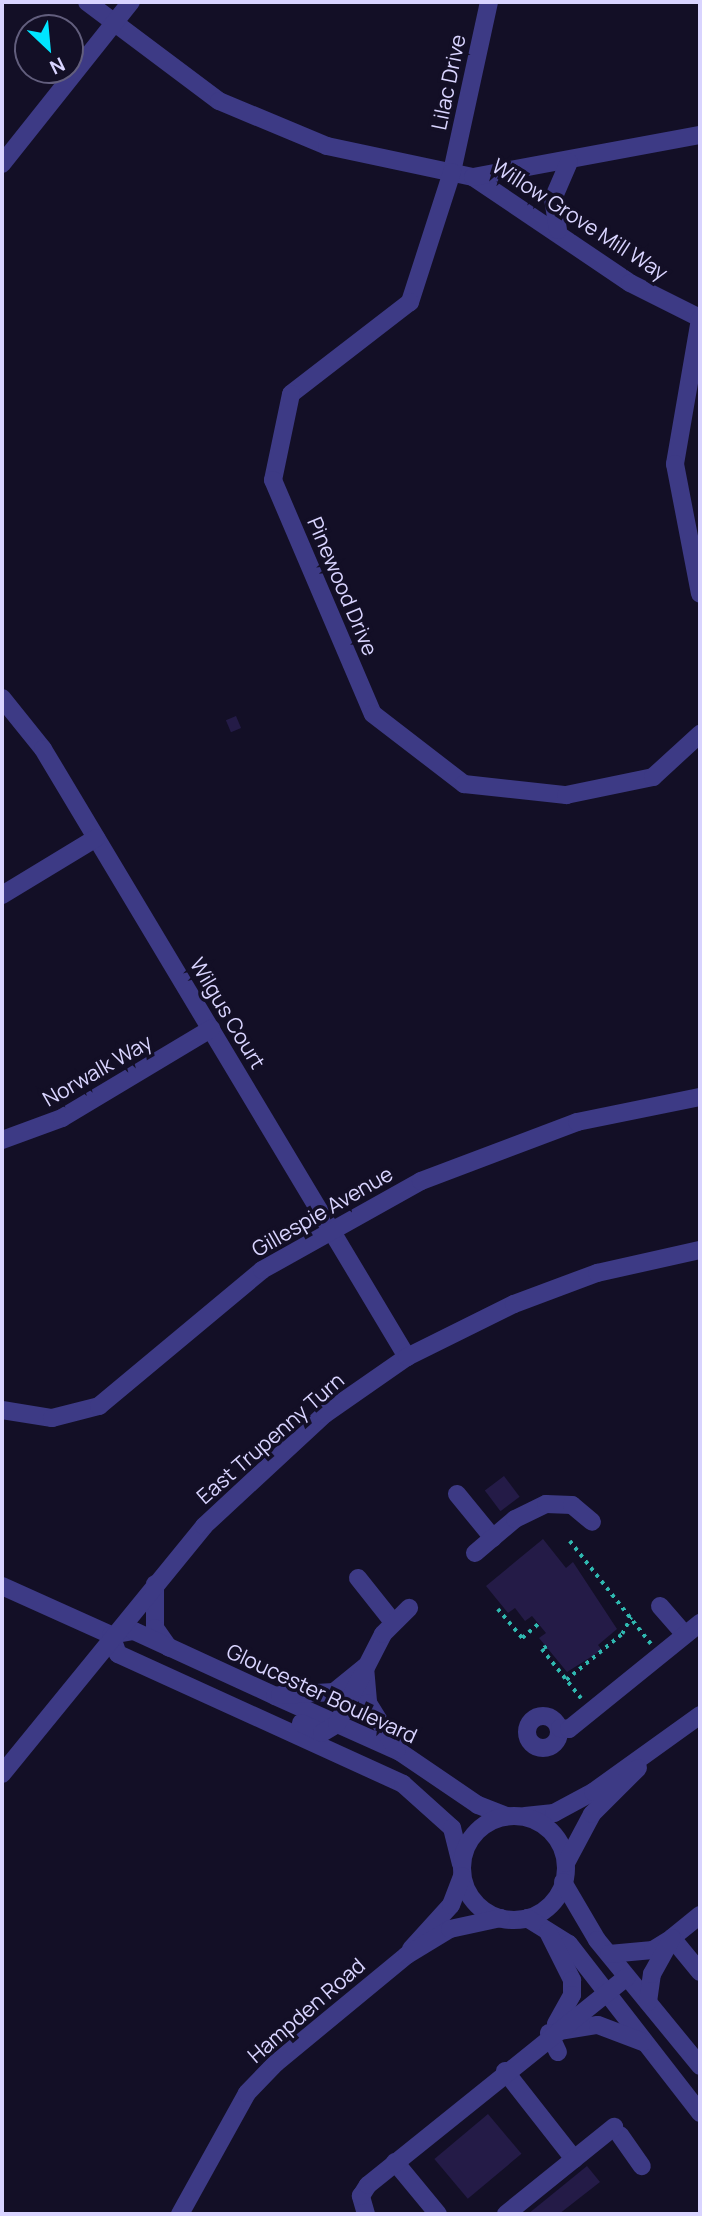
<!DOCTYPE html>
<style>
body{margin:0}
#map{position:relative;width:702px;height:2216px;overflow:hidden;background:#130f26;font-family:Manrope,sans-serif}
div>[style]{position:absolute}
.building>*{inset:0;background:#241b47;transform-origin:0 0}
.path>*{height:3.5px;margin-top:-1.75px;transform-origin:0;background:repeating-linear-gradient(90deg,#2fb8b0 0 3.5px,transparent 0 8.5px)}
.minor>*{height:18px;margin:-9px;padding:0 9px;transform-origin:9px;border-radius:9px;background:#3d3a85}
.minor>.ring{margin:-9px;padding:0;box-sizing:content-box;background:none;border:18px solid #3d3a85;border-radius:50%}
span{translate:-50% -50%;white-space:nowrap;text-align:center;line-height:1.15;-webkit-text-stroke:7px #130f26;paint-order:stroke}
.street-label{font-size:21px;color:#d9d4ff}
.frame{position:absolute;inset:0;border:4px solid #d9d4ff;pointer-events:none}
.north{position:absolute;left:14px;top:14px;width:70px;height:70px;box-sizing:border-box;background:#130f26;border:2px solid #625e7d;border-radius:50%;rotate:154deg;font-size:19px;font-weight:700;line-height:28px;text-align:center;color:#d9d4ff}
.north::after{content:'';display:block;margin:auto;width:24px;height:32px;background:#00e5ff;clip-path:polygon(50% 0,100% 100%,50% 72%,0 100%)}
</style>
<div id="map">
<div class="building">
<i style="left:236px;top:716px;width:13px;height:11px;rotate:67deg"></i>
<i style="left:504px;top:1476px;width:26px;height:24px;rotate:53deg"></i>
<i style="clip-path:polygon(543px 1539px,566px 1568px,573px 1562px,617px 1629px,598px 1645px,602px 1650px,567px 1672px,539px 1638px,546px 1633px,532px 1616px,525px 1621px,515px 1608px,508px 1613px,486px 1586px)"></i>
<i style="left:488px;top:2114px;width:52px;height:70px;rotate:50deg"></i>
<i style="clip-path:polygon(587px 2166px,600px 2182px,559px 2214px,528px 2214px)"></i>
</div>
<div class="path">
<i style="left:570px;top:1541px;width:131px;rotate:51.8deg"></i>
<i style="left:498px;top:1609px;width:38px;rotate:50deg"></i>
<i style="left:522px;top:1638px;width:21px;rotate:-41deg"></i>
<i style="left:547px;top:1647px;width:5px;rotate:158deg"></i>
<i style="left:542px;top:1649px;width:63px;rotate:51.5deg"></i>
<i style="left:566px;top:1680px;width:72px;rotate:-39.4deg"></i>
<i style="left:622px;top:1634px;width:19px;rotate:-62deg"></i>
</div>
<div class="minor">
<i style="left:87px;top:2px;width:165px;rotate:36.9deg"></i>
<i style="left:219px;top:101px;width:117px;rotate:22.6deg"></i>
<i style="left:327px;top:146px;width:149px;rotate:12deg"></i>
<i style="left:473px;top:177px;width:189px;rotate:34deg"></i>
<i style="left:630px;top:283px;width:78px;rotate:26.6deg"></i>
<i style="left:489px;top:2px;width:174px;rotate:102.3deg"></i>
<i style="left:452px;top:172px;width:137px;rotate:107.9deg"></i>
<i style="left:410px;top:302px;width:150px;rotate:142.3deg"></i>
<i style="left:291px;top:394px;width:88px;rotate:101.8deg"></i>
<i style="left:273px;top:480px;width:254px;rotate:66.9deg"></i>
<i style="left:373px;top:714px;width:115px;rotate:37.6deg"></i>
<i style="left:464px;top:784px;width:103px;rotate:6.2deg"></i>
<i style="left:566px;top:795px;width:89px;rotate:-11.7deg"></i>
<i style="left:653px;top:777px;width:64px;rotate:-42.5deg"></i>
<i style="left:2px;top:164px;width:207px;rotate:-51.5deg"></i>
<i style="left:473px;top:177px;width:231px;rotate:-10.5deg"></i>
<i style="left:558px;top:230px;width:31px;rotate:-99deg"></i>
<i style="left:553px;top:199px;width:40px;rotate:-66.6deg"></i>
<i style="left:700px;top:319px;width:147px;rotate:99.8deg"></i>
<i style="left:675px;top:464px;width:132px;rotate:79.1deg"></i>
<i style="left:2px;top:698px;width:65px;rotate:51.2deg"></i>
<i style="left:43px;top:749px;width:709px;rotate:59.09deg"></i>
<i style="left:2px;top:895px;width:110px;rotate:-31.2deg"></i>
<i style="left:2px;top:1140px;width:64px;rotate:-20.1deg"></i>
<i style="left:62px;top:1118px;width:174px;rotate:-30.9deg"></i>
<i style="left:2px;top:1410px;width:51px;rotate:9.1deg"></i>
<i style="left:52px;top:1418px;width:49px;rotate:-14.3deg"></i>
<i style="left:99px;top:1406px;width:212px;rotate:-39.8deg"></i>
<i style="left:262px;top:1270px;width:182px;rotate:-29.2deg"></i>
<i style="left:421px;top:1181px;width:167px;rotate:-20.7deg"></i>
<i style="left:577px;top:1122px;width:126px;rotate:-11.5deg"></i>
<i style="left:457px;top:1494px;width:57px;rotate:50.7deg"></i>
<i style="left:475px;top:1553px;width:52px;rotate:-40.4deg"></i>
<i style="left:515px;top:1519px;width:34px;rotate:-26deg"></i>
<i style="left:546px;top:1504px;width:26px;rotate:2deg"></i>
<i style="left:572px;top:1505px;width:26px;rotate:40deg"></i>
<i style="left:358px;top:1578px;width:56px;rotate:51.5deg"></i>
<i style="left:155px;top:1584px;width:44px;rotate:90deg"></i>
<i style="left:155px;top:1628px;width:24px;rotate:55deg"></i>
<i style="left:2px;top:1586px;width:120px;rotate:24.2deg"></i>
<i style="left:111px;top:1635px;width:23px;rotate:-10deg"></i>
<i style="left:134px;top:1631px;width:155px;rotate:24.7deg"></i>
<i style="left:275px;top:1696px;width:137px;rotate:24.1deg"></i>
<i style="left:400px;top:1752px;width:94px;rotate:34.2deg"></i>
<i style="left:478px;top:1805px;width:31px;rotate:21deg"></i>
<i style="left:660px;top:1606px;width:38px;rotate:49deg"></i>
<i style="left:111px;top:1635px;width:20px;rotate:70deg"></i>
<i style="left:118px;top:1654px;width:313px;rotate:24.5deg"></i>
<i style="left:403px;top:1784px;width:66px;rotate:41.9deg"></i>
<i style="left:452px;top:1828px;width:37px;rotate:76deg"></i>
<i style="left:280px;top:1695px;width:54px;rotate:-3.2deg"></i>
<i style="left:334px;top:1692px;width:40px;rotate:-39deg"></i>
<i style="left:365px;top:1667px;width:36px;rotate:85deg"></i>
<i style="left:368px;top:1703px;width:55px;rotate:58.3deg"></i>
<i class="ring" style="left:527px;top:1716px;width:14px;height:14px"></i>
<i style="left:301px;top:1723px;width:23px;rotate:25deg"></i>
<i style="left:322px;top:1733px;width:17px;rotate:-31deg"></i>
<i style="left:337px;top:1724px;width:101px;rotate:-62.9deg"></i>
<i style="left:383px;top:1634px;width:37px;rotate:-45deg"></i>
<i style="left:560px;top:1728px;width:9px;rotate:6deg"></i>
<i style="left:569px;top:1729px;width:169px;rotate:-39deg"></i>
<i style="left:2px;top:1774px;width:320px;rotate:-50.8deg"></i>
<i style="left:204px;top:1526px;width:165px;rotate:-42.8deg"></i>
<i style="left:325px;top:1414px;width:100px;rotate:-34.8deg"></i>
<i style="left:407px;top:1357px;width:119px;rotate:-26.4deg"></i>
<i style="left:514px;top:1304px;width:89px;rotate:-20.5deg"></i>
<i style="left:597px;top:1273px;width:106px;rotate:-12.6deg"></i>
<i style="left:525px;top:1816px;width:29px;rotate:-6deg"></i>
<i style="left:554px;top:1813px;width:44px;rotate:-28.3deg"></i>
<i style="left:593px;top:1792px;width:132px;rotate:-35.7deg"></i>
<i class="ring" style="left:462px;top:1816px;width:86px;height:86px"></i>
<i style="left:566px;top:1863px;width:55px;rotate:-62deg"></i>
<i style="left:592px;top:1814px;width:65px;rotate:-45deg"></i>
<i style="left:563px;top:1882px;width:67px;rotate:59.6deg"></i>
<i style="left:597px;top:1940px;width:163px;rotate:50.7deg"></i>
<i style="left:700px;top:1915px;width:36px;rotate:141deg"></i>
<i style="left:672px;top:1938px;width:44px;rotate:50.5deg"></i>
<i style="left:527px;top:1918px;width:49px;rotate:31.8deg"></i>
<i style="left:569px;top:1944px;width:214px;rotate:52.2deg"></i>
<i style="left:548px;top:1932px;width:54px;rotate:63.4deg"></i>
<i style="left:572px;top:1980px;width:15px;rotate:90deg"></i>
<i style="left:572px;top:1995px;width:33px;rotate:119deg"></i>
<i style="left:411px;top:1949px;width:59px;rotate:-47.7deg"></i>
<i style="left:451px;top:1905px;width:31px;rotate:-69deg"></i>
<i style="left:609px;top:1954px;width:44px;rotate:-5.2deg"></i>
<i style="left:653px;top:1950px;width:22px;rotate:-32deg"></i>
<i style="left:648px;top:2002px;width:28px;rotate:-82deg"></i>
<i style="left:652px;top:1974px;width:41px;rotate:-60.9deg"></i>
<i style="left:559px;top:2031px;width:39px;rotate:-9deg"></i>
<i style="left:598px;top:2025px;width:48px;rotate:20.7deg"></i>
<i style="left:549px;top:2033px;width:21px;rotate:65deg"></i>
<i style="left:505px;top:2071px;width:112px;rotate:51.9deg"></i>
<i style="left:620px;top:2135px;width:38px;rotate:55deg"></i>
<i style="left:395px;top:2162px;width:67px;rotate:50.4deg"></i>
<i style="left:180px;top:2214px;width:138px;rotate:-61deg"></i>
<i style="left:247px;top:2093px;width:42px;rotate:-46deg"></i>
<i style="left:276px;top:2063px;width:170px;rotate:-39.5deg"></i>
<i style="left:407px;top:1955px;width:50px;rotate:-31.2deg"></i>
<i style="left:450px;top:1929px;width:52px;rotate:-12.2deg"></i>
<i style="left:366px;top:2214px;width:19px;rotate:-106deg"></i>
<i style="left:361px;top:2196px;width:13px;rotate:-58deg"></i>
<i style="left:368px;top:2185px;width:332px;rotate:-38.8deg"></i>
<i style="left:506px;top:2214px;width:139px;rotate:-38.9deg"></i>
</div>
<div class="street-label">
<span style="left:448px;top:82px;rotate:-78deg">Lilac Drive</span>
<span style="left:580px;top:219px;rotate:33deg">Willow Grove Mill Way</span>
<span style="left:343px;top:586px;rotate:67deg">Pinewood Drive</span>
<span style="left:228px;top:1013px;rotate:59deg">Wilgus Court</span>
<span style="left:97px;top:1070px;rotate:-30deg">Norwalk Way</span>
<span style="left:322px;top:1211px;rotate:-30deg">Gillespie Avenue</span>
<span style="left:270px;top:1438px;rotate:-41deg">East Trupenny Turn</span>
<span style="left:322px;top:1693px;rotate:25deg">Gloucester Boulevard</span>
<span style="left:306px;top:2010px;rotate:-41deg">Hampden Road</span>
</div>
<div class="frame"></div>
<div class="north">N</div>
</div>
